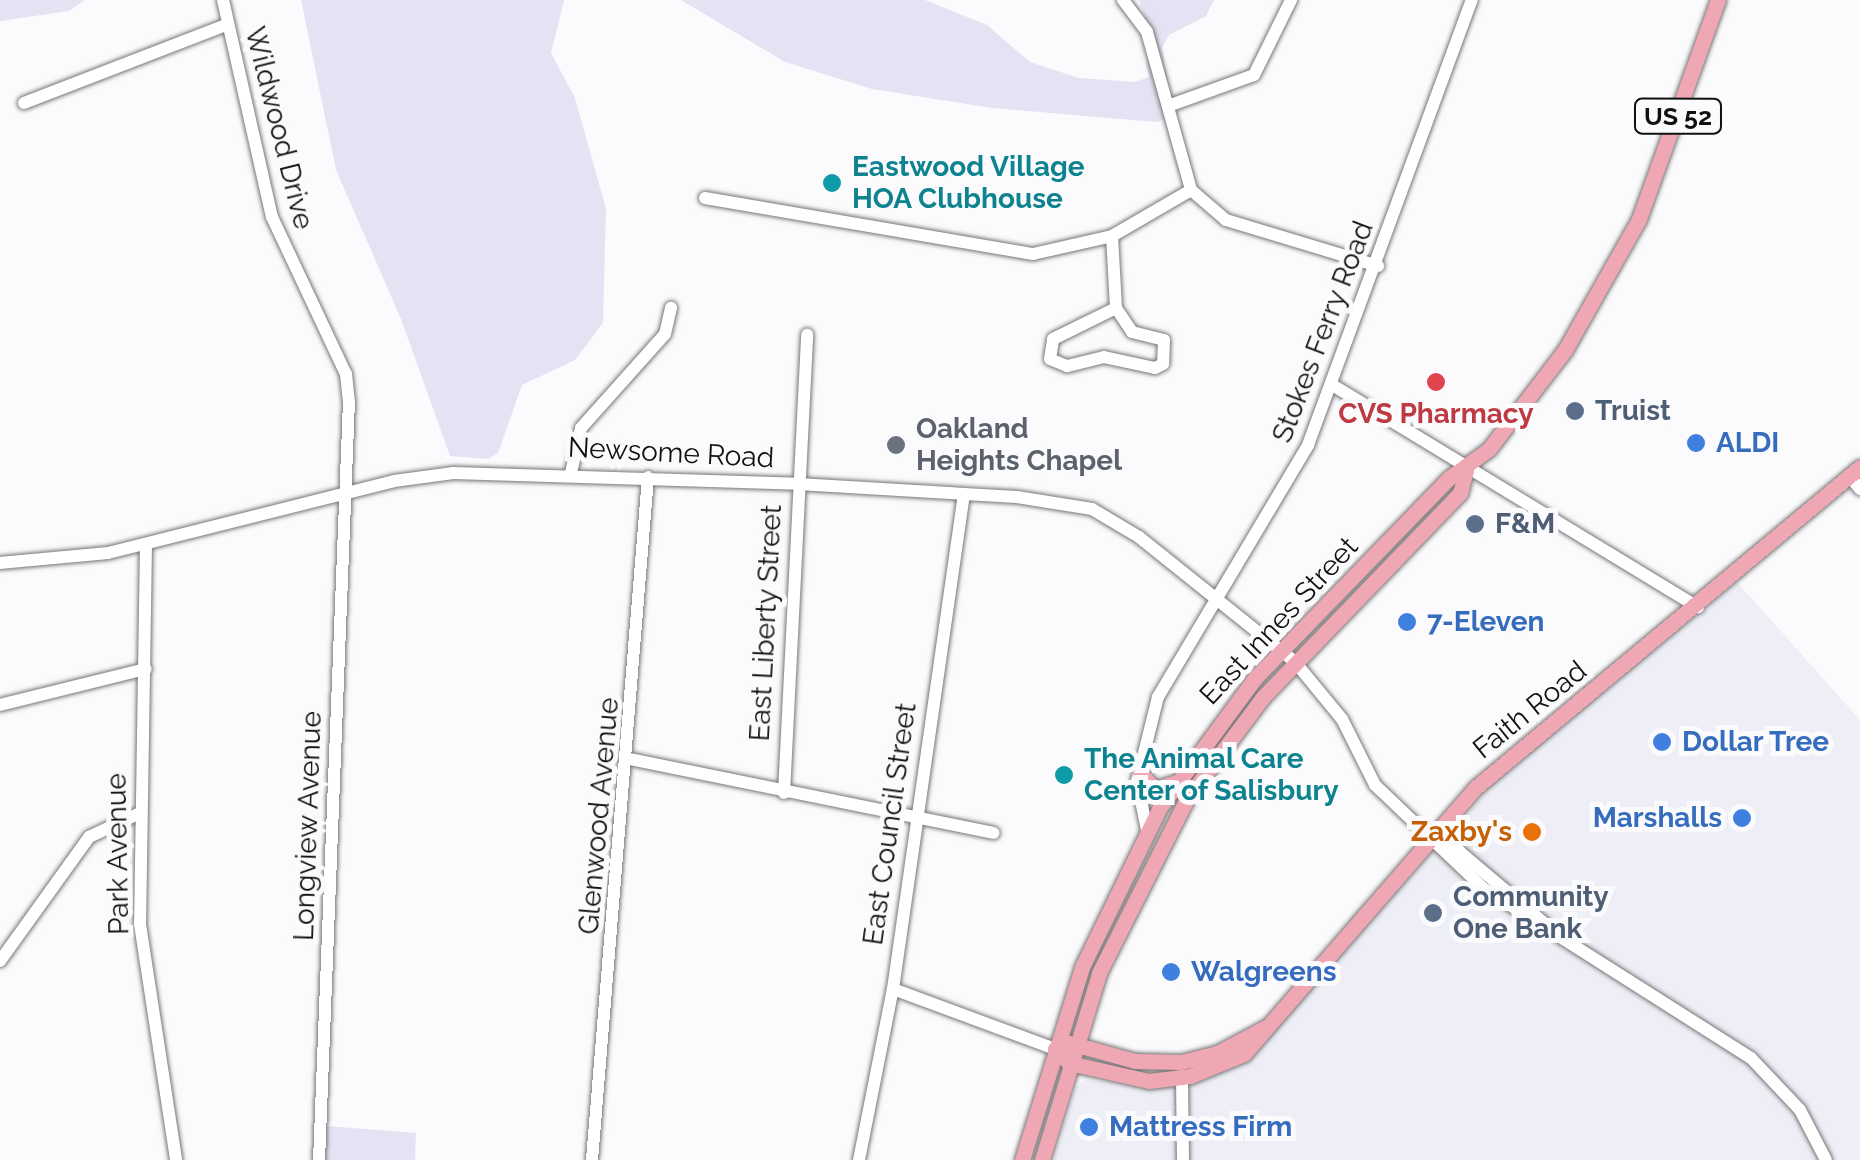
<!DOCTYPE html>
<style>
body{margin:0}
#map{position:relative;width:1860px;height:1160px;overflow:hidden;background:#fbfbfd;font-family:Raleway,sans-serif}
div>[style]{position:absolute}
.built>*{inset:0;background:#eeeef7}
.green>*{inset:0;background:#e3e3f3}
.roads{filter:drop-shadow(0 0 2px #777778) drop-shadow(0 0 2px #777778)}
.minor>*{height:12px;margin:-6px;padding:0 6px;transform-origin:6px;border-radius:6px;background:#fff}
.major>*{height:15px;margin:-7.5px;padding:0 7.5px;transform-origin:7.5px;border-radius:7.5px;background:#efa7b3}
.dots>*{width:28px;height:28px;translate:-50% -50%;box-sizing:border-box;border:5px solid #fbfbfd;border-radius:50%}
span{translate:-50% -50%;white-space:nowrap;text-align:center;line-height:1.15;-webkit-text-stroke:10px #fbfbfd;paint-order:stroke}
.shield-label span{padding:2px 8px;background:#fbfbfd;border:2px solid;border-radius:8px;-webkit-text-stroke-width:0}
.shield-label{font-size:25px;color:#111;font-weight:700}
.street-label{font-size:28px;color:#111}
.culture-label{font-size:28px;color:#0d838f;font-weight:700}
.left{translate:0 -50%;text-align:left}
.service-label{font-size:28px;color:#4e5e75;font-weight:700}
.health-label{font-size:28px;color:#be3a42;font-weight:700}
.worship-label{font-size:28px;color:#5b616d;font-weight:700}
.shop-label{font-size:28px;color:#366cbe;font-weight:700}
.right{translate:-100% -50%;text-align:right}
.food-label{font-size:28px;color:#c56008;font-weight:700}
</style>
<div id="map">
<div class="built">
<i style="clip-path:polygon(1737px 582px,1860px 720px,1860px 1160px,1054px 1160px,1075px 1087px,1086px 1080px,1137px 1084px,1255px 1051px,1493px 784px)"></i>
</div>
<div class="green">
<i style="clip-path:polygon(0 0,85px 0,69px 11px,0 21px)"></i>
<i style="clip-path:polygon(301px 0,564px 0,551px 53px,575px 98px,606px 209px,603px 323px,575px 360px,522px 385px,498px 453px,488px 459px,450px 456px,401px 319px,336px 170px)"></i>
<i style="clip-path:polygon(681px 0,925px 0,987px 25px,1030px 62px,1079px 78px,1135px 82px,1149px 77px,1146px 63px,1156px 45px,1139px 0,1214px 0,1206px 16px,1169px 35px,1162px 48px,1170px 92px,1158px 96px,1166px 119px,1156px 122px,992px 108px,872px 89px,785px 62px)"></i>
<i style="clip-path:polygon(327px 1126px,416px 1133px,415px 1160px,325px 1160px)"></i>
</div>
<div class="roads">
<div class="minor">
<i style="left:223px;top:0;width:222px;rotate:77.3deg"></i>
<i style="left:272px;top:217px;width:174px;rotate:64.8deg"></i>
<i style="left:346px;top:374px;width:27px;rotate:84deg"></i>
<i style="left:349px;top:401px;width:760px;rotate:92.26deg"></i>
<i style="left:1123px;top:0;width:40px;rotate:53deg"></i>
<i style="left:1147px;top:32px;width:164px;rotate:74.4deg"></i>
<i style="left:1191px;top:190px;width:46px;rotate:40.6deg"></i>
<i style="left:1226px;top:220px;width:159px;rotate:16.8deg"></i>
<i style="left:24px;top:103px;width:217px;rotate:-21.1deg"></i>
<i style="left:1168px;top:106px;width:91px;rotate:-19.8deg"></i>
<i style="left:1254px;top:75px;width:84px;rotate:-63.7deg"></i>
<i style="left:705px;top:198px;width:333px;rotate:9.7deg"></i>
<i style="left:1033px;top:254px;width:81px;rotate:-12.8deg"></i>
<i style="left:1112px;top:236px;width:91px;rotate:-30.2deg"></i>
<i style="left:1112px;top:236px;width:72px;rotate:86.8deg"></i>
<i style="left:1116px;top:308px;width:29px;rotate:56deg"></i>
<i style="left:1132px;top:332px;width:33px;rotate:14deg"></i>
<i style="left:1164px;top:340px;width:24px;rotate:92deg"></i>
<i style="left:1163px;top:364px;width:9px;rotate:153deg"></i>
<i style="left:1155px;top:368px;width:52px;rotate:-167.8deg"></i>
<i style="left:1104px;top:357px;width:38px;rotate:166deg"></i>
<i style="left:1067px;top:366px;width:18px;rotate:-158deg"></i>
<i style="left:1050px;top:359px;width:20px;rotate:-81deg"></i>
<i style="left:1053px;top:339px;width:70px;rotate:-26.2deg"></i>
<i style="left:1334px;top:386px;width:426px;rotate:31.3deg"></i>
<i style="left:571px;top:473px;width:46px;rotate:-77.5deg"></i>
<i style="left:581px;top:428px;width:126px;rotate:-48.2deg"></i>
<i style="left:665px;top:334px;width:27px;rotate:-77deg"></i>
<i style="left:1850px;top:477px;width:16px;rotate:50deg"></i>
<i style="left:146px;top:545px;width:379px;rotate:90.9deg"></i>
<i style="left:140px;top:924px;width:239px;rotate:81.3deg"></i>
<i style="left:0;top:563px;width:108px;rotate:-5.3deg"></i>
<i style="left:108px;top:553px;width:295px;rotate:-14.1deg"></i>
<i style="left:394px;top:481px;width:60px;rotate:-7.7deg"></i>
<i style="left:453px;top:473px;width:345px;rotate:1.8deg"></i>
<i style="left:798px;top:484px;width:219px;rotate:3.4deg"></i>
<i style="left:1017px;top:497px;width:76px;rotate:9.1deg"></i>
<i style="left:1092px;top:509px;width:55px;rotate:30.8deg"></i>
<i style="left:1139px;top:537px;width:200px;rotate:38.7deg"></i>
<i style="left:1295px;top:662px;width:74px;rotate:50.5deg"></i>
<i style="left:1342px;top:719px;width:74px;rotate:63.4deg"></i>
<i style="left:1375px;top:785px;width:149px;rotate:43.6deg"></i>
<i style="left:1483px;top:888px;width:317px;rotate:32.4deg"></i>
<i style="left:1751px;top:1058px;width:71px;rotate:46.7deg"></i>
<i style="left:1800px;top:1110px;width:56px;rotate:62.5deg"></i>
<i style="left:0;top:705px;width:150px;rotate:-13.9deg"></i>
<i style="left:630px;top:759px;width:371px;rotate:11.5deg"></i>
<i style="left:784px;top:793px;width:459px;rotate:-87.1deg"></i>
<i style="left:1147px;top:830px;width:50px;rotate:-101.5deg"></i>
<i style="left:1137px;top:781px;width:87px;rotate:-76deg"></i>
<i style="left:1158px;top:697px;width:293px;rotate:-59.2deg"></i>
<i style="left:1308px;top:445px;width:474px;rotate:-69.8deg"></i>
<i style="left:1437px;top:842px;width:25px;rotate:23deg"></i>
<i style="left:1460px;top:852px;width:119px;rotate:40.2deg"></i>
<i style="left:0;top:961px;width:153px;rotate:-54.3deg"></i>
<i style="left:89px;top:837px;width:56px;rotate:-25.2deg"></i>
<i style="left:893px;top:989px;width:173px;rotate:20.3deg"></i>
<i style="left:1182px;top:1078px;width:82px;rotate:89.3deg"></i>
<i style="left:592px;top:1160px;width:685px;rotate:-85.31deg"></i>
<i style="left:859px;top:1160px;width:174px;rotate:-78.8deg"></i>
<i style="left:893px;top:989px;width:500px;rotate:-81.84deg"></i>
</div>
<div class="major">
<i style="left:1140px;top:773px;width:22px;rotate:47deg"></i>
<i style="left:1155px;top:789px;width:20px;rotate:-18deg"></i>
<i style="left:1266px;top:1027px;width:55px;rotate:152deg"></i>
<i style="left:1217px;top:1053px;width:38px;rotate:166deg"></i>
<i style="left:1180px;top:1062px;width:45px;rotate:-178.7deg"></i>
<i style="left:1135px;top:1061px;width:72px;rotate:-164.6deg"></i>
<i style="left:1066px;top:1042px;width:13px;rotate:148deg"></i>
<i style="left:1055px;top:1049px;width:20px;rotate:45deg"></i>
<i style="left:1069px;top:1063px;width:82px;rotate:12.7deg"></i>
<i style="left:1149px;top:1081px;width:41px;rotate:-7deg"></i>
<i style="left:1190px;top:1076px;width:58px;rotate:-22.2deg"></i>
<i style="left:1244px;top:1054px;width:352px;rotate:-49deg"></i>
<i style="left:1475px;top:788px;width:501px;rotate:-39.82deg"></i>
<i style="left:1022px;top:1160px;width:202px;rotate:-72.7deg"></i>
<i style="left:1082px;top:967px;width:178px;rotate:-64deg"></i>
<i style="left:1160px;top:807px;width:162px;rotate:-53.6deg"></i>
<i style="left:1256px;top:677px;width:277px;rotate:-45.9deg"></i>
<i style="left:1449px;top:478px;width:49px;rotate:-35.9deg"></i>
<i style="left:1489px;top:449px;width:125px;rotate:-52.5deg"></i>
<i style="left:1565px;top:350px;width:150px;rotate:-60.5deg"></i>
<i style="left:1639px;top:219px;width:233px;rotate:-70.2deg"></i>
<i style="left:1042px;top:1160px;width:195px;rotate:-73deg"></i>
<i style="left:1099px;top:973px;width:197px;rotate:-63.2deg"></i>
<i style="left:1188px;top:797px;width:125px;rotate:-53.1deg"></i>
<i style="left:1263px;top:697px;width:284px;rotate:-46deg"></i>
<i style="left:1460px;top:493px;width:24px;rotate:-75deg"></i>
</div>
</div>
<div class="dots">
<i style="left:832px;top:183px;background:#0f9aa8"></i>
<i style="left:1436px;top:382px;background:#e0444e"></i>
<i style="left:1575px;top:411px;background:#5c6f8a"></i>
<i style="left:1696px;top:443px;background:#3f7fe0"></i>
<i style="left:896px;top:445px;background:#6b7280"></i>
<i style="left:1475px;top:524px;background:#5c6f8a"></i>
<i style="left:1407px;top:622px;background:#3f7fe0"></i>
<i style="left:1662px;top:742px;background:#3f7fe0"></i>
<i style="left:1064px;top:775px;background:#0f9aa8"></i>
<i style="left:1742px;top:818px;background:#3f7fe0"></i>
<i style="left:1532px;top:832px;background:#e8710a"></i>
<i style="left:1433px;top:913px;background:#5c6f8a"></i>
<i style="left:1171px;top:972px;background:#3f7fe0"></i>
<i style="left:1089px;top:1127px;background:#3f7fe0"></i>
</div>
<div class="shield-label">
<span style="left:1678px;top:116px">US 52</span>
</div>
<div class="street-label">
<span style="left:279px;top:128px;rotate:76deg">Wildwood Drive</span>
<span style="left:1323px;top:332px;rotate:-69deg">Stokes Ferry Road</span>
<span style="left:671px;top:453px;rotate:3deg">Newsome Road</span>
<span style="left:1279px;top:621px;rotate:-47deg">East Innes Street</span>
<span style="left:766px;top:623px;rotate:-87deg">East Liberty Street</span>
<span style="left:1530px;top:710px;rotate:-39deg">Faith Road</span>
<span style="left:599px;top:816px;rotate:-85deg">Glenwood Avenue</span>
<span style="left:890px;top:824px;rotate:-82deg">East Council Street</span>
<span style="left:308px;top:826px;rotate:-88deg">Longview Avenue</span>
<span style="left:118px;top:854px;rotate:-91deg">Park Avenue</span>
</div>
<div class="culture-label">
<span class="left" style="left:852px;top:183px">Eastwood Village<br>HOA Clubhouse</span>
<span class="left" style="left:1084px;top:775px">The Animal Care<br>Center of Salisbury</span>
</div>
<div class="service-label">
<span class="left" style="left:1595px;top:411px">Truist</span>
<span class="left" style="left:1495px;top:524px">F&amp;M</span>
<span class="left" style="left:1453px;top:913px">Community<br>One Bank</span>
</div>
<div class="health-label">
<span style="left:1436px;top:414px">CVS Pharmacy</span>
</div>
<div class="worship-label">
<span class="left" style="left:916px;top:445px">Oakland<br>Heights Chapel</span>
</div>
<div class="shop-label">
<span class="left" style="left:1716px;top:443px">ALDI</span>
<span class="left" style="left:1427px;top:622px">7-Eleven</span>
<span class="left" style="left:1682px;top:742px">Dollar Tree</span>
<span class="right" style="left:1722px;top:818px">Marshalls</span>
<span class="left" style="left:1191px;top:972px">Walgreens</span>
<span class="left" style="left:1109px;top:1127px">Mattress Firm</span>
</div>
<div class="food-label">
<span class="right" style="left:1512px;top:832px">Zaxby's</span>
</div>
</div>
